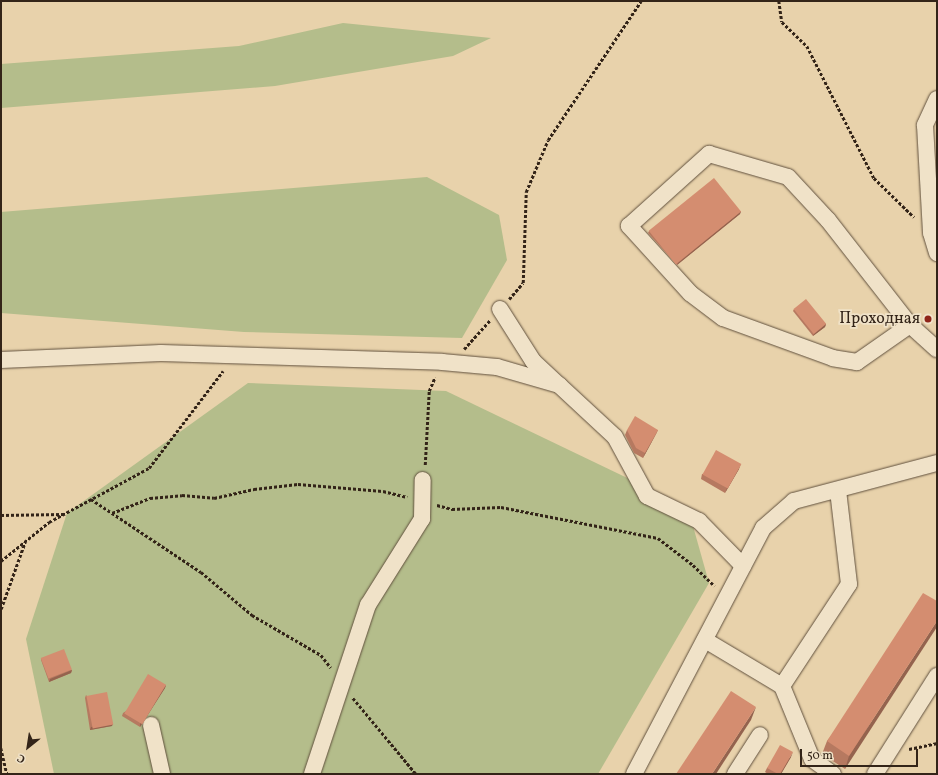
<!DOCTYPE html>
<meta charset="utf-8">
<style>
body{margin:0}
#map{position:relative;width:938px;height:775px;overflow:hidden;background:#e8d2ab;font-family:Vollkorn,serif}
div>[style]{position:absolute}
.green>*{inset:0;background:#b4bd8b}
.path>*{height:2.5px;margin-top:-1.25px;transform-origin:0;background:repeating-linear-gradient(90deg,#332418 0 3px,transparent 0 5px)}
.roads{filter:drop-shadow(0 0 1px #60503d) drop-shadow(0 0 1px #60503d)}
.minor>*{height:16px;margin:-8px;padding:0 8px;transform-origin:8px;border-radius:8px;background:#f0e2c8}
.wall>*{inset:0;background:#b67960}
.shaded-wall>*{inset:0;background:#94634e}
.building>*{inset:0;background:#d48d70;transform-origin:0 0}
.dots>*{width:11px;height:11px;translate:-50% -50%;box-sizing:border-box;border:2px solid #f0e2c8;border-radius:50%}
span{translate:-50% -50%;white-space:nowrap;text-align:center;line-height:1.15;-webkit-text-stroke:3.5px #f0e2c8;paint-order:stroke}
.poi-label{font-size:16px;color:#332418}
.right{translate:-100% -50%;text-align:right}
.frame{position:absolute;inset:0;border:2px solid #332418;pointer-events:none}
.north{position:absolute;left:8px;top:727px;width:40px;height:40px;-webkit-text-stroke:3px #f0e2c8;paint-order:stroke;rotate:210deg;font-size:11px;font-weight:700;line-height:16px;text-align:center;color:#332418}
.north::after{content:'';display:block;margin:auto;width:14px;height:18px;background:#332418;clip-path:polygon(50% 0,100% 100%,50% 72%,0 100%)}
.scale{position:absolute;left:800px;top:749px;width:118px;height:18px;box-sizing:border-box;border:2px solid #332418;border-top:0;padding-left:5px;font-size:12px;line-height:14px;white-space:nowrap;color:#332418;-webkit-text-stroke:3px #f0e2c8;paint-order:stroke}
</style>
<div id="map">
<div class="green">
<i style="clip-path:polygon(343px 23px,491px 38px,453px 56px,275px 86px,1px 108px,1px 64px,239px 46px)"></i>
<i style="clip-path:polygon(427px 177px,499px 215px,507px 260px,462px 338px,244px 332px,1px 313px,1px 212px)"></i>
<i style="clip-path:polygon(248px 383px,446px 391px,644px 486px,693px 526px,709px 583px,598px 774px,54px 774px,26px 639px,67px 513px)"></i>
</div>
<div class="path">
<i style="left:779px;top:1px;width:21px;rotate:82deg"></i>
<i style="left:782px;top:22px;width:35px;rotate:44deg"></i>
<i style="left:807px;top:46px;width:148px;rotate:63.1deg"></i>
<i style="left:874px;top:178px;width:56px;rotate:44.3deg"></i>
<i style="left:509px;top:299px;width:21px;rotate:-49deg"></i>
<i style="left:523px;top:283px;width:91px;rotate:-88.1deg"></i>
<i style="left:526px;top:192px;width:56px;rotate:-67.1deg"></i>
<i style="left:548px;top:140px;width:167px;rotate:-56.2deg"></i>
<i style="left:464px;top:349px;width:39px;rotate:-48deg"></i>
<i style="left:425px;top:465px;width:74px;rotate:-86.9deg"></i>
<i style="left:429px;top:391px;width:15px;rotate:-67deg"></i>
<i style="left:91px;top:499px;width:132px;rotate:33.6deg"></i>
<i style="left:201px;top:572px;width:67px;rotate:40.1deg"></i>
<i style="left:252px;top:615px;width:80px;rotate:30.1deg"></i>
<i style="left:321px;top:655px;width:16px;rotate:52deg"></i>
<i style="left:437px;top:505px;width:16px;rotate:15deg"></i>
<i style="left:452px;top:509px;width:49px;rotate:-2.3deg"></i>
<i style="left:501px;top:507px;width:160px;rotate:11.2deg"></i>
<i style="left:658px;top:538px;width:44px;rotate:37.6deg"></i>
<i style="left:693px;top:565px;width:30px;rotate:44deg"></i>
<i style="left:112px;top:513px;width:41px;rotate:-21.5deg"></i>
<i style="left:150px;top:498px;width:32px;rotate:-5deg"></i>
<i style="left:182px;top:495px;width:32px;rotate:5deg"></i>
<i style="left:214px;top:498px;width:41px;rotate:-12.7deg"></i>
<i style="left:254px;top:489px;width:44px;rotate:-6.5deg"></i>
<i style="left:298px;top:484px;width:85px;rotate:4.7deg"></i>
<i style="left:383px;top:491px;width:25px;rotate:14deg"></i>
<i style="left:1px;top:515px;width:63px;rotate:-0.9deg"></i>
<i style="left:1px;top:561px;width:62px;rotate:-39.1deg"></i>
<i style="left:49px;top:522px;width:114px;rotate:-28.4deg"></i>
<i style="left:149px;top:468px;width:122px;rotate:-52.7deg"></i>
<i style="left:1px;top:609px;width:71px;rotate:-70.3deg"></i>
<i style="left:353px;top:698px;width:99px;rotate:50.3deg"></i>
<i style="left:1px;top:748px;width:27px;rotate:77deg"></i>
<i style="left:909px;top:749px;width:29px;rotate:-12deg"></i>
</div>
<div class="roads">
<div class="minor">
<i style="left:937px;top:99px;width:29px;rotate:115deg"></i>
<i style="left:925px;top:125px;width:108px;rotate:86.8deg"></i>
<i style="left:931px;top:233px;width:21px;rotate:73deg"></i>
<i style="left:500px;top:309px;width:62px;rotate:57.6deg"></i>
<i style="left:533px;top:361px;width:33px;rotate:43deg"></i>
<i style="left:910px;top:325px;width:65px;rotate:145.1deg"></i>
<i style="left:857px;top:362px;width:24px;rotate:-171deg"></i>
<i style="left:833px;top:358px;width:117px;rotate:-160deg"></i>
<i style="left:723px;top:318px;width:41px;rotate:-142.9deg"></i>
<i style="left:690px;top:293px;width:91px;rotate:-132.3deg"></i>
<i style="left:629px;top:226px;width:108px;rotate:-42deg"></i>
<i style="left:709px;top:154px;width:82px;rotate:16.2deg"></i>
<i style="left:788px;top:177px;width:59px;rotate:47.1deg"></i>
<i style="left:828px;top:220px;width:133px;rotate:52deg"></i>
<i style="left:910px;top:325px;width:36px;rotate:42deg"></i>
<i style="left:1px;top:360px;width:160px;rotate:-2.5deg"></i>
<i style="left:161px;top:353px;width:281px;rotate:1.8deg"></i>
<i style="left:442px;top:362px;width:55px;rotate:5.2deg"></i>
<i style="left:497px;top:367px;width:65px;rotate:16.2deg"></i>
<i style="left:559px;top:385px;width:76px;rotate:42.9deg"></i>
<i style="left:615px;top:437px;width:67px;rotate:61.5deg"></i>
<i style="left:647px;top:496px;width:58px;rotate:25.7deg"></i>
<i style="left:699px;top:521px;width:63px;rotate:45.6deg"></i>
<i style="left:705px;top:640px;width:90px;rotate:30.9deg"></i>
<i style="left:782px;top:686px;width:122px;rotate:-56.7deg"></i>
<i style="left:849px;top:584px;width:94px;rotate:-96.7deg"></i>
<i style="left:782px;top:686px;width:79px;rotate:67.7deg"></i>
<i style="left:812px;top:759px;width:26px;rotate:36deg"></i>
<i style="left:151px;top:725px;width:50px;rotate:77.3deg"></i>
<i style="left:312px;top:774px;width:178px;rotate:-71.7deg"></i>
<i style="left:368px;top:605px;width:102px;rotate:-57.9deg"></i>
<i style="left:422px;top:519px;width:39px;rotate:-89deg"></i>
<i style="left:634px;top:774px;width:278px;rotate:-62.3deg"></i>
<i style="left:763px;top:528px;width:41px;rotate:-41.1deg"></i>
<i style="left:794px;top:501px;width:148px;rotate:-14.9deg"></i>
<i style="left:735px;top:774px;width:46px;rotate:-57.3deg"></i>
<i style="left:875px;top:774px;width:116px;rotate:-57.7deg"></i>
</div>
</div>
<div class="wall">
<i style="clip-path:polygon(741px 211px,740px 214px,677px 265px,648px 233px,649px 231px)"></i>
<i style="clip-path:polygon(794px 309px,826px 324px,825px 327px,813px 336px,793px 311px)"></i>
<i style="clip-path:polygon(627px 430px,658px 430px,656px 434px,643px 458px,634px 453px,625px 435px)"></i>
<i style="clip-path:polygon(739px 469px,725px 493px,701px 479px,702px 474px)"></i>
<i style="clip-path:polygon(937px 601px,845px 769px,822px 754px,827px 741px)"></i>
<i style="clip-path:polygon(41px 658px,72px 670px,71px 673px,49px 682px,41px 660px)"></i>
<i style="clip-path:polygon(166px 685px,165px 688px,140px 727px,122px 716px,123px 713px)"></i>
<i style="clip-path:polygon(86px 695px,112px 726px,90px 730px,85px 698px)"></i>
<i style="clip-path:polygon(791px 757px,781px 774px,768px 774px,765px 772px,767px 768px)"></i>
</div>
<div class="shaded-wall">
<i style="clip-path:polygon(741px 211px,740px 214px,677px 265px,678px 263px)"></i>
<i style="clip-path:polygon(826px 324px,825px 327px,813px 336px,814px 334px)"></i>
<i style="clip-path:polygon(658px 430px,656px 434px,643px 458px,645px 453px)"></i>
<i style="clip-path:polygon(741px 464px,739px 469px,725px 493px,727px 488px)"></i>
<i style="clip-path:polygon(937px 621px,937px 627px,845px 769px,849px 756px)"></i>
<i style="clip-path:polygon(72px 670px,71px 673px,49px 682px,50px 679px)"></i>
<i style="clip-path:polygon(166px 685px,165px 688px,140px 727px,140px 724px)"></i>
<i style="clip-path:polygon(756px 707px,751px 720px,716px 774px,712px 774px)"></i>
<i style="clip-path:polygon(113px 724px,112px 726px,90px 730px,91px 727px)"></i>
<i style="clip-path:polygon(793px 752px,791px 757px,781px 774px,780px 774px)"></i>
</div>
<div class="building">
<i style="left:714px;top:178px;width:43px;height:84px;rotate:51deg"></i>
<i style="left:806px;top:299px;width:32px;height:16px;rotate:51deg"></i>
<i style="clip-path:polygon(635px 416px,658px 430px,645px 453px,636px 448px,627px 430px)"></i>
<i style="left:716px;top:450px;width:29px;height:28px;rotate:29deg"></i>
<i style="clip-path:polygon(923px 593px,937px 601px,937px 621px,849px 756px,827px 741px)"></i>
<i style="left:64px;top:649px;width:22px;height:25px;rotate:69deg"></i>
<i style="left:148px;top:674px;width:21px;height:46px;rotate:31deg"></i>
<i style="clip-path:polygon(731px 691px,756px 707px,712px 774px,676px 774px)"></i>
<i style="left:107px;top:692px;width:33px;height:21px;rotate:79deg"></i>
<i style="clip-path:polygon(780px 745px,793px 752px,780px 774px,778px 774px,767px 768px)"></i>
</div>
<div class="dots">
<i style="left:928px;top:319px;background:#8f2418"></i>
</div>
<div class="poi-label">
<span class="right" style="left:920px;top:319px">Проходная</span>
</div>
<div class="frame"></div>
<div class="north">С</div>
<div class="scale">50 m</div>
</div>
